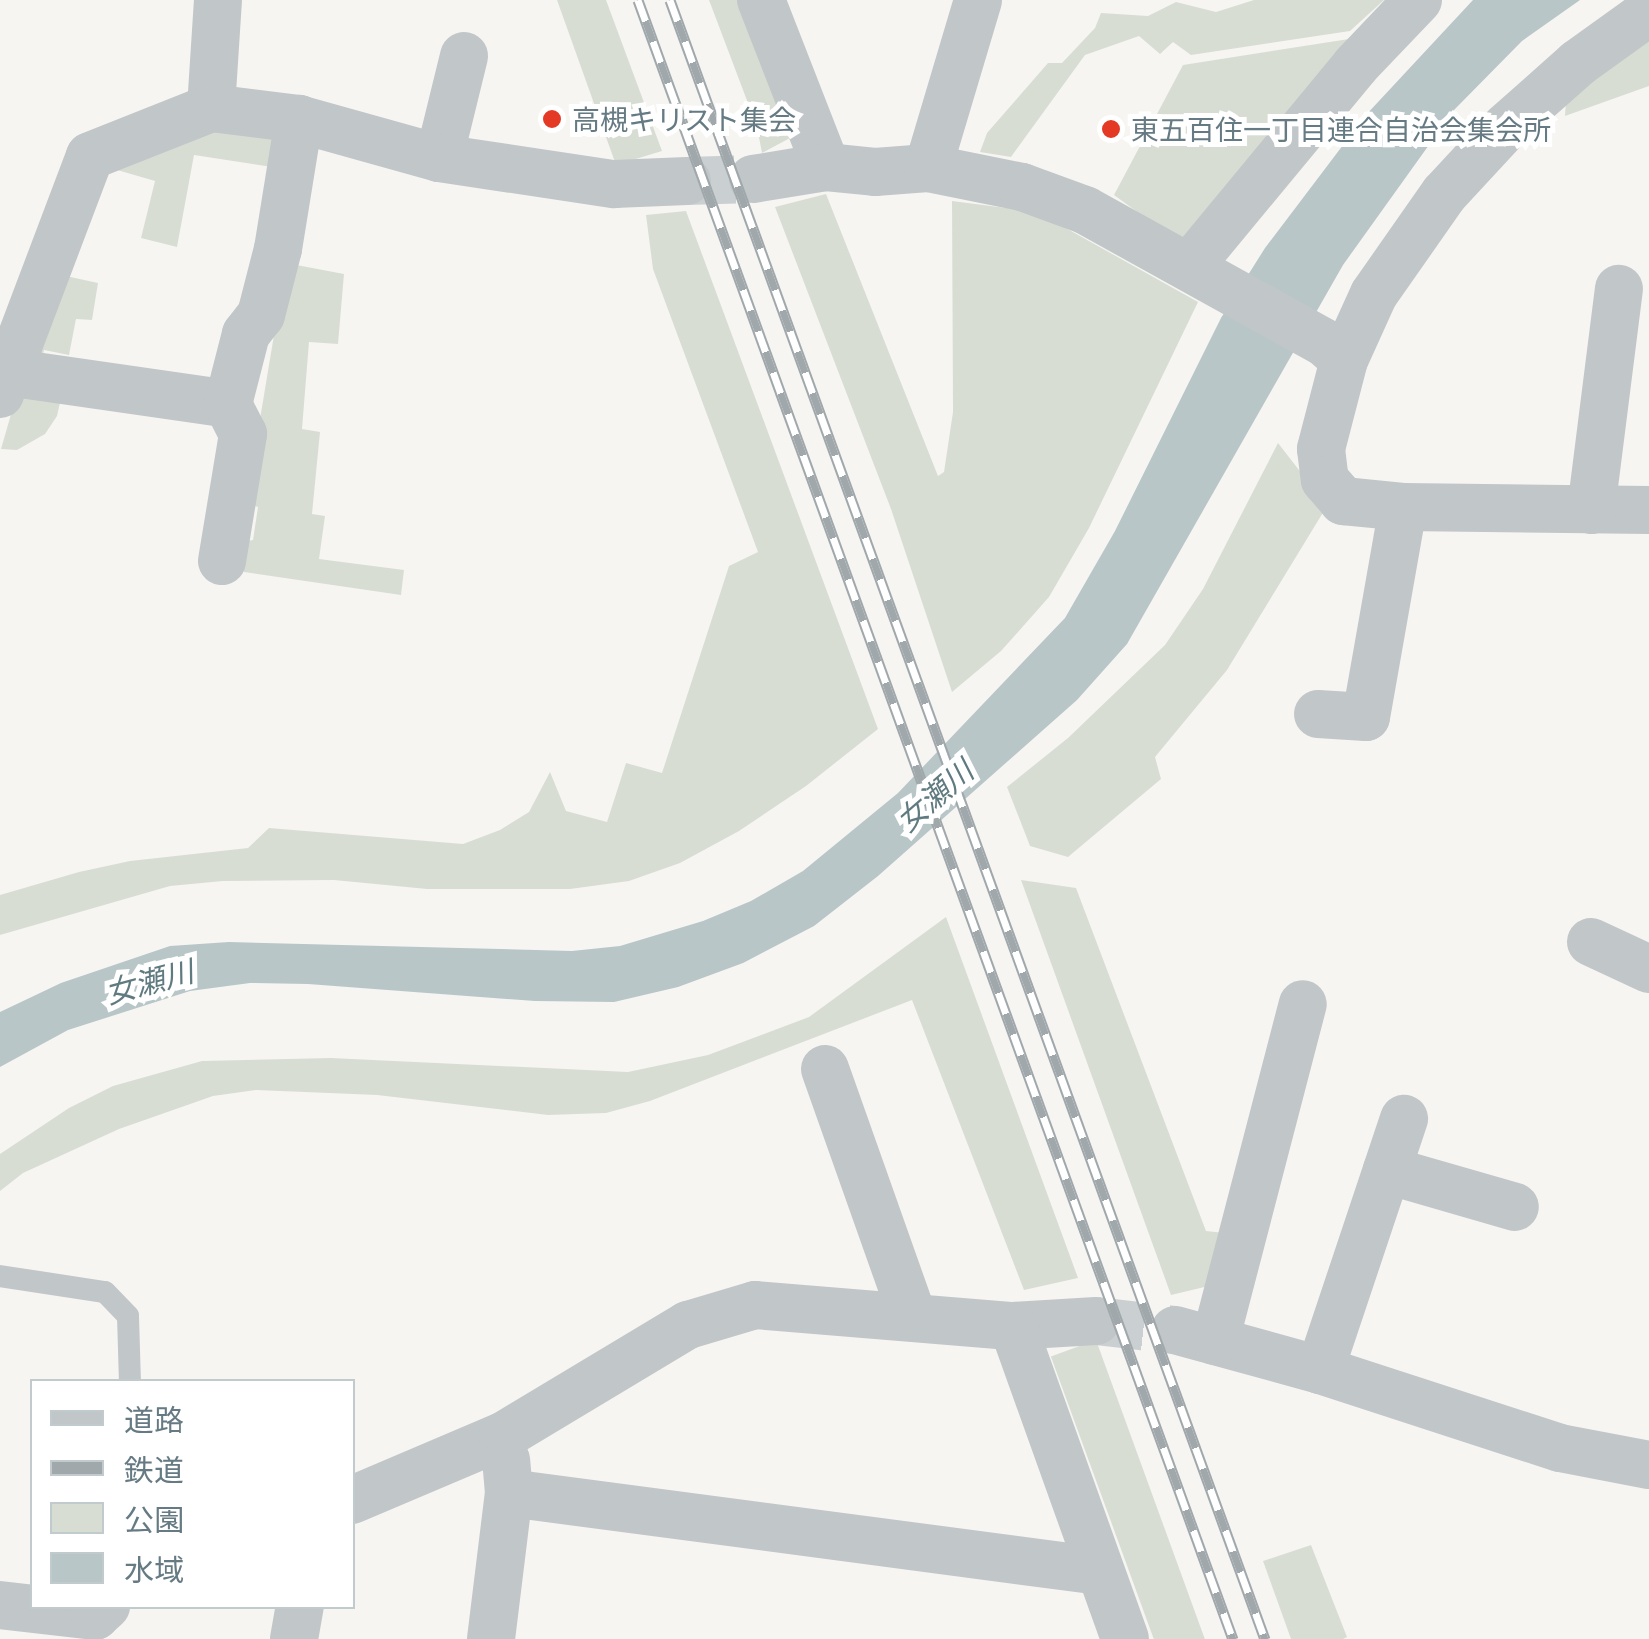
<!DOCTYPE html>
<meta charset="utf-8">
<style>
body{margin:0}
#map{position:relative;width:1649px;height:1639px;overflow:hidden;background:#f6f5f2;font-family:Barlow,"Noto Sans JP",sans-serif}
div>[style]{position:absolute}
.green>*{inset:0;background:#d8ddd3;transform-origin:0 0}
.water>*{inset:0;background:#b8c6c8}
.minor-tunnel>*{height:48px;margin-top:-24px;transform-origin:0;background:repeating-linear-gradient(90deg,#cad0d1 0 48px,transparent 0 72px)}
.service>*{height:22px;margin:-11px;padding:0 11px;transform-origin:11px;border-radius:11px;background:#c1c6c8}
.minor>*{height:48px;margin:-24px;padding:0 24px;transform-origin:24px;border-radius:24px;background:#c1c6c8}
.rail>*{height:11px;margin-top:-5.5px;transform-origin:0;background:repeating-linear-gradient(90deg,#fff 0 22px,#a0a8ac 0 44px);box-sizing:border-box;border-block:2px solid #a0a8ac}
.dots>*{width:28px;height:28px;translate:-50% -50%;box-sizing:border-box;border:5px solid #fff;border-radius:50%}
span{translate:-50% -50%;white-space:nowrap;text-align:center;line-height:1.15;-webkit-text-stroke:10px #fff;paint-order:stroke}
.poi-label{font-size:28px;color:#657a83}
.left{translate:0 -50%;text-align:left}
.water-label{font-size:30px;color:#607b80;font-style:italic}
.legend{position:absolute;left:30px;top:1379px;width:325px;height:230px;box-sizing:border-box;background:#fff;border:2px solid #c1cacd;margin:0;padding:12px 18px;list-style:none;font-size:30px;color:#657a83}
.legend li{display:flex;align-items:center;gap:20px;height:50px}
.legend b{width:50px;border:2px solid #c1cacd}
</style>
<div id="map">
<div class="green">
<i style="clip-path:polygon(557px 0,606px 0,662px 151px,616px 165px)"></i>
<i style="clip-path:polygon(709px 0,740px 0,790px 138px,762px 153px,757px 127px)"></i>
<i style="clip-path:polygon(1254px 0,1384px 0,1350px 31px,1191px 55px,1173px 42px,1160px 54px,1139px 36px,1085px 55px,1011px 157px,980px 152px,987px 133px,1048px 63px,1062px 63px,1095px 28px,1101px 13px,1148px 16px,1176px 2px,1216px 12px)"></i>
<i style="clip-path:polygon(1649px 37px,1649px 86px,1565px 116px,1566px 101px)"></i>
<i style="clip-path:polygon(1349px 39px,1180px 243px,1114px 195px,1183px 65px)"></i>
<i style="clip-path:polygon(211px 120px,276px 131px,272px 167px,194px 155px,177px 247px,141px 238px,155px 181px,107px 167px)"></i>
<i style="clip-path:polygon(826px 194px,938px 476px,944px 472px,953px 412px,952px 201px,1021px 210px,1055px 222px,1198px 302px,1089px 528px,1049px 597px,1001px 651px,952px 692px,891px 509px,775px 207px)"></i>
<i style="clip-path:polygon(686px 211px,878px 729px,806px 786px,739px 831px,680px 863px,629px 881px,570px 889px,427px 889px,334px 880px,223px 881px,170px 886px,0 935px,0 895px,79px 872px,130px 861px,248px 848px,269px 828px,463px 844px,500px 830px,529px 812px,550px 772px,566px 811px,607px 822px,626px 763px,662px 773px,729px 566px,758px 552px,653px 269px,646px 215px)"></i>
<i style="clip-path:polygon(286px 263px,344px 274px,338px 344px,309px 342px,302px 429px,320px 432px,312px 514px,325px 516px,319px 559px,404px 570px,401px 595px,244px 572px,242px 542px,253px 540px,258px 507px,246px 503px)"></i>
<i style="clip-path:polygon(66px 276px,98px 283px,92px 320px,76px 319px,69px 355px,44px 350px,41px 365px,30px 363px)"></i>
<i style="clip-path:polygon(20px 383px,63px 389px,57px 416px,45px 434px,17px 450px,1px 449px)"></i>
<i style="clip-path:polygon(1278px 443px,1327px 506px,1227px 670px,1155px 757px,1161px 779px,1068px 857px,1030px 846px,1007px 787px,1068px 738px,1165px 645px,1203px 589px)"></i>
<i style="clip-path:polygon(1021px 880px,1076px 888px,1206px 1231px,1225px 1233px,1217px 1284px,1171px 1295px)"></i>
<i style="clip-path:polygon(946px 917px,1078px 1278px,1024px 1290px,912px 1000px,650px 1101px,606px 1113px,548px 1115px,377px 1095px,256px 1090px,213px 1096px,119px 1129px,23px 1173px,0 1191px,0 1154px,69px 1108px,113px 1086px,202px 1061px,331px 1058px,628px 1072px,708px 1055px,809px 1017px)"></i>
<i style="left:1096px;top:1340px;width:319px;height:48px;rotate:70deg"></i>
<i style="clip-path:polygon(1311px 1545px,1347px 1637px,1343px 1639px,1291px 1639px,1263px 1561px)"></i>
</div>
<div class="water">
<i style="clip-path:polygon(1473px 0,1580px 0,1522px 41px,1454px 110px,1343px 265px,1127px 644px,1077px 700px,878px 876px,814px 926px,743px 963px,678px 987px,614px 1002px,535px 1001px,308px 984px,250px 983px,190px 991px,68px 1030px,0 1067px,0 1012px,61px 983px,170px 946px,229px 942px,572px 951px,620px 946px,703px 921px,751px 901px,803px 871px,898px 793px,1065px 618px,1115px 531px,1221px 318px,1265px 248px,1365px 116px)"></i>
</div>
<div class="minor-tunnel">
<i style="left:687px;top:181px;width:66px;rotate:-1.7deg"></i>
<i style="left:1096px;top:1321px;width:80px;rotate:6.5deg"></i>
</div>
<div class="service">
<i style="left:0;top:1276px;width:106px;rotate:8.7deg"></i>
<i style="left:105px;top:1292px;width:33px;rotate:46deg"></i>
<i style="left:128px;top:1316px;width:66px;rotate:88.3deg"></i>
</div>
<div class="minor">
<i style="left:761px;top:0;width:179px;rotate:68.7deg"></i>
<i style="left:211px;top:108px;width:108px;rotate:-86.3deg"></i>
<i style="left:439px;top:158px;width:105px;rotate:-76.2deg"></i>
<i style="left:928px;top:168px;width:175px;rotate:-73.4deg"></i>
<i style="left:753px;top:179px;width:74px;rotate:-9.3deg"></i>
<i style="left:826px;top:167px;width:49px;rotate:5.8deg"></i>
<i style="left:875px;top:172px;width:53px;rotate:-4.3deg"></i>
<i style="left:928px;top:168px;width:96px;rotate:11.4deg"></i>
<i style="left:1022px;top:187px;width:67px;rotate:20.1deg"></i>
<i style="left:1085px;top:210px;width:274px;rotate:29deg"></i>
<i style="left:1325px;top:343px;width:25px;rotate:42deg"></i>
<i style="left:1344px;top:360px;width:72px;rotate:-65.6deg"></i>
<i style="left:1374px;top:294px;width:122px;rotate:-55deg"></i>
<i style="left:1444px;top:194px;width:91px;rotate:-47.2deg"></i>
<i style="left:1506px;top:127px;width:96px;rotate:-41.6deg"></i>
<i style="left:1578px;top:63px;width:87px;rotate:-35.7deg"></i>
<i style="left:1189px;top:267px;width:262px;rotate:-50.4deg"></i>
<i style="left:1356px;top:65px;width:90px;rotate:-46.4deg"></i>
<i style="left:1344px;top:360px;width:92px;rotate:104.5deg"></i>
<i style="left:1321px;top:449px;width:31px;rotate:83deg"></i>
<i style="left:1325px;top:480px;width:28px;rotate:49deg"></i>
<i style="left:1343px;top:501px;width:60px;rotate:5.7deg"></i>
<i style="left:1403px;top:507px;width:246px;rotate:0.7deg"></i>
<i style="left:7px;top:372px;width:223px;rotate:8.2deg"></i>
<i style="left:0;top:394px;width:254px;rotate:-69.3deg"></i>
<i style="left:90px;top:156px;width:130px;rotate:-21.6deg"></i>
<i style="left:211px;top:108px;width:89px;rotate:7.1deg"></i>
<i style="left:299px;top:119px;width:145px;rotate:15.6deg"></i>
<i style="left:439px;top:158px;width:177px;rotate:8.5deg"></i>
<i style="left:614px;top:184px;width:73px;rotate:-2.4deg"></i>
<i style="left:1591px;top:510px;width:223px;rotate:-82.8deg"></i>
<i style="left:222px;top:561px;width:129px;rotate:-80.6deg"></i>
<i style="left:243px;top:434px;width:34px;rotate:-117deg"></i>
<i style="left:228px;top:404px;width:72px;rotate:-75.6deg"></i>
<i style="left:246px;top:334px;width:24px;rotate:-52deg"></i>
<i style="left:261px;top:315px;width:68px;rotate:-75.6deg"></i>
<i style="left:278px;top:249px;width:132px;rotate:-80.8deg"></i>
<i style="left:1318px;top:714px;width:48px;rotate:3.6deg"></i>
<i style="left:1366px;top:717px;width:213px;rotate:-80deg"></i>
<i style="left:1591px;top:942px;width:64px;rotate:25deg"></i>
<i style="left:825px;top:1069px;width:261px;rotate:70.5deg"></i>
<i style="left:1387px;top:1170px;width:133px;rotate:16.1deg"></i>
<i style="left:1096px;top:1321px;width:83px;rotate:176.6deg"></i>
<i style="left:1013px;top:1326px;width:332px;rotate:70.3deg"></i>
<i style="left:1175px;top:1330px;width:150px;rotate:15.4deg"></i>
<i style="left:1320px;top:1370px;width:252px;rotate:18deg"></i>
<i style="left:1560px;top:1448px;width:91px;rotate:10.8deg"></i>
<i style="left:1215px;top:1341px;width:348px;rotate:-75.4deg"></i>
<i style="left:1320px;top:1370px;width:265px;rotate:-71.5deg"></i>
<i style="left:509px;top:1493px;width:596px;rotate:7.52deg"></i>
<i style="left:352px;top:1500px;width:164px;rotate:-23deg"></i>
<i style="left:503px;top:1436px;width:216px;rotate:-31deg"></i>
<i style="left:688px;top:1325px;width:70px;rotate:-16.6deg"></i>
<i style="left:755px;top:1305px;width:259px;rotate:4.7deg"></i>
<i style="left:0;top:1605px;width:96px;rotate:6.6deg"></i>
<i style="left:95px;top:1616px;width:15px;rotate:-42deg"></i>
<i style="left:294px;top:1639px;width:34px;rotate:-80deg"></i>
<i style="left:491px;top:1639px;width:147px;rotate:-83deg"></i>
<i style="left:509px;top:1493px;width:33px;rotate:-95deg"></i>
</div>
<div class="rail">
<i style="left:638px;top:0;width:1744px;rotate:70.05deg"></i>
<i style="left:670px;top:0;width:1744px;rotate:70.05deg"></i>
</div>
<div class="dots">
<i style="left:552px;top:119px;background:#e33925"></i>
<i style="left:1111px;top:129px;background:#e33925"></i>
</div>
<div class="poi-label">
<span class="left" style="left:572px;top:119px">高槻キリスト集会</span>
<span class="left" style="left:1131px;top:129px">東五百住一丁目連合自治会集会所</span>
</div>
<div class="water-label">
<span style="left:934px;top:795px;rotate:-41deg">女瀬川</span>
<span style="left:149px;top:981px;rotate:-15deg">女瀬川</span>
</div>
<ul class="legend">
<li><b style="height:12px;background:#c1c6c8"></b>道路</li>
<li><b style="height:12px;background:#a0a8ac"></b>鉄道</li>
<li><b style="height:28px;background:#d8ddd3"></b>公園</li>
<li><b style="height:28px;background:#b8c6c8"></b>水域</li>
</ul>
</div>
